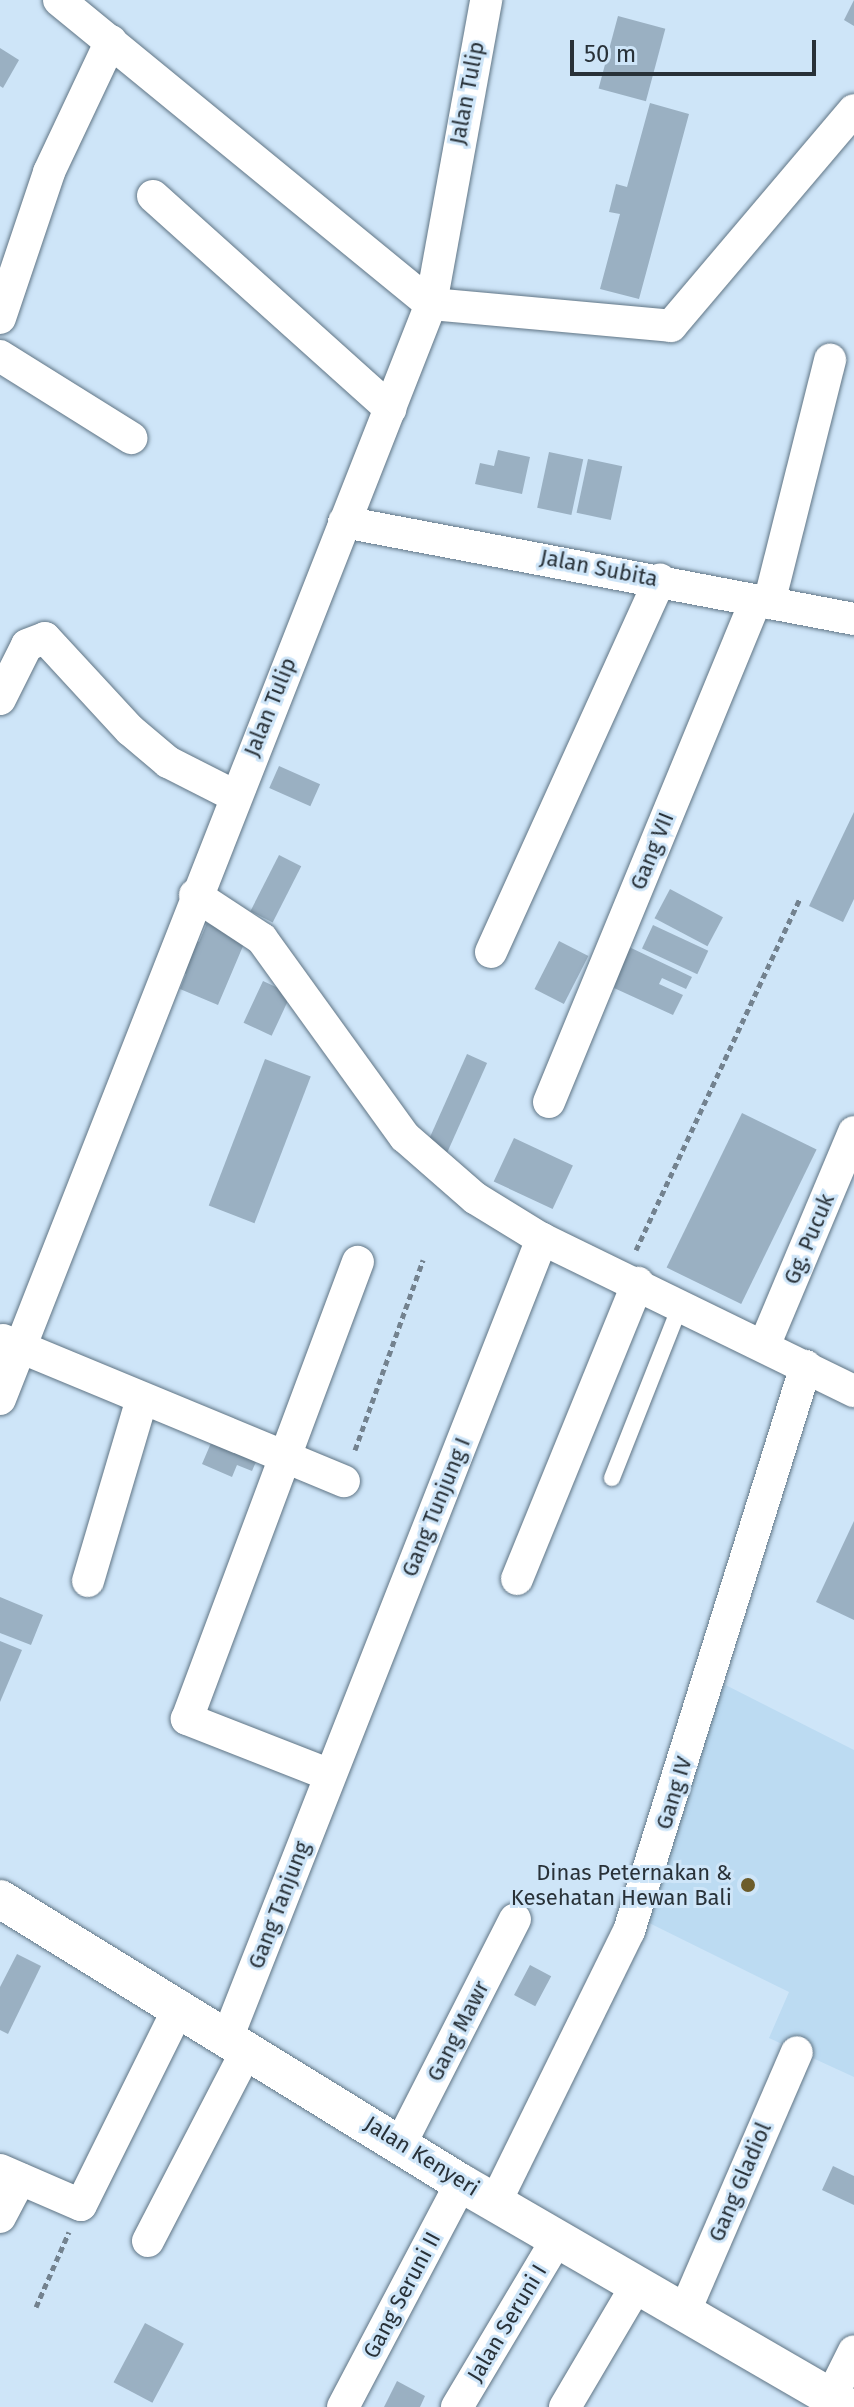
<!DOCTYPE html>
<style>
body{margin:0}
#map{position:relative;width:854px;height:2407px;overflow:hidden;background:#cee5f8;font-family:"Fira Sans",sans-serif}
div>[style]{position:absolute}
.built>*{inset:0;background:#bcdbf2}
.building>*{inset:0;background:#9ab0c2;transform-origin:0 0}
.path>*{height:5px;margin-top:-2.5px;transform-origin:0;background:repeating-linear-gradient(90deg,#73828f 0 6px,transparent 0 10px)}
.roads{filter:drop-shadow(0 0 2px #607585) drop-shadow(0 0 2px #607585)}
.service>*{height:16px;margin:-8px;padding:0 8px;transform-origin:8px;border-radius:8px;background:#fff}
.minor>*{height:32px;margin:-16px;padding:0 16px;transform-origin:16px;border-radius:16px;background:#fff}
.tertiary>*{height:38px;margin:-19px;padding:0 19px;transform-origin:19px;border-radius:19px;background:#fff}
.dots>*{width:22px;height:22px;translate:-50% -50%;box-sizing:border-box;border:4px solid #cee5f8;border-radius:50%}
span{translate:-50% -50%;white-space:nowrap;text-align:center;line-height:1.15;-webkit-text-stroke:6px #cee5f8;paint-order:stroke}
.street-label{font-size:22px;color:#283138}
.poi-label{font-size:22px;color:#283138}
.right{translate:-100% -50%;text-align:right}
.scale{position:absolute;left:570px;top:40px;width:246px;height:36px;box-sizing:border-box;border:4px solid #283138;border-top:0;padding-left:10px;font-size:24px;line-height:28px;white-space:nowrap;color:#283138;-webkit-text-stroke:6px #cee5f8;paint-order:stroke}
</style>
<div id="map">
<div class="built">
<i style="clip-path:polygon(698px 1671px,854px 1750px,854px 2077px,769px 2038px,789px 1992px,631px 1914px)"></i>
</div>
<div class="building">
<i style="clip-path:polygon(854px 0,854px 26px,844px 20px)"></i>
<i style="left:618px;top:16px;width:49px;height:75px;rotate:15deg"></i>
<i style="clip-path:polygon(0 48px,19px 60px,3px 88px,0 86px)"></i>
<i style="clip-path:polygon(650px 103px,689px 114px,639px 299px,600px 289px,620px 214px,609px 212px,616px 184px,627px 187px)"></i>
<i style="clip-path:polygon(498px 450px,530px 457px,522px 494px,475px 484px,480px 463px,494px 466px)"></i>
<i style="left:549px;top:452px;width:35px;height:57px;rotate:12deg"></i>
<i style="left:588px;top:459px;width:35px;height:55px;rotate:12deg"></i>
<i style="left:279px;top:766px;width:45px;height:24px;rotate:24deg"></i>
<i style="clip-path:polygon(854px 812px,854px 899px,843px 922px,809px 906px)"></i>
<i style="left:279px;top:855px;width:25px;height:63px;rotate:27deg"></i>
<i style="left:670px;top:889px;width:60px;height:33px;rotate:28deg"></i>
<i style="clip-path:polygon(207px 923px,246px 939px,218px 1005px,180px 989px,186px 974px,176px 970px,190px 938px,199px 942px)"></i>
<i style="left:653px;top:925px;width:61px;height:26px;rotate:25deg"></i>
<i style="left:559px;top:941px;width:33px;height:54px;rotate:27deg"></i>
<i style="clip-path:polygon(627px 946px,692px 977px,686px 989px,662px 978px,659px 984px,683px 995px,673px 1015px,614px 988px)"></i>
<i style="left:263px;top:981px;width:31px;height:46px;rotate:25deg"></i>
<i style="left:467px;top:1054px;width:22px;height:101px;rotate:24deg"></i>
<i style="left:265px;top:1059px;width:49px;height:157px;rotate:21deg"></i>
<i style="left:742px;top:1113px;width:83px;height:172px;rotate:26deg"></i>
<i style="left:514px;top:1138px;width:65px;height:48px;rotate:25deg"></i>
<i style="clip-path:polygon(214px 1436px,259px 1455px,252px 1471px,237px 1465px,232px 1477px,202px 1464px)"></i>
<i style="clip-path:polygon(854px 1521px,854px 1620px,816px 1602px)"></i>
<i style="clip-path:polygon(0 1597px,43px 1615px,31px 1645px,0 1633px)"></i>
<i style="clip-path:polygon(0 1641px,22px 1650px,0 1702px)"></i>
<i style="clip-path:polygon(17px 1954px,41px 1966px,8px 2034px,0 2030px,0 1987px)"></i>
<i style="left:530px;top:1965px;width:24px;height:34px;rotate:28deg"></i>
<i style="clip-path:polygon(833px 2166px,854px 2176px,854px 2205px,822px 2190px)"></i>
<i style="left:145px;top:2323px;width:44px;height:67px;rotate:28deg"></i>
<i style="clip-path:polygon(397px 2381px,425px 2396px,420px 2407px,384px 2407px)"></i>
</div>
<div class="path">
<i style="left:636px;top:1250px;width:388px;rotate:-65deg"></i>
<i style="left:355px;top:1450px;width:202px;rotate:-70.3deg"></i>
<i style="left:36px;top:2307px;width:82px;rotate:-66.3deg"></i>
</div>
<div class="roads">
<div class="service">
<i style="left:612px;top:1478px;width:187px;rotate:-68.4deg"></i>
</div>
<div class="minor">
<i style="left:59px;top:0;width:480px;rotate:39.3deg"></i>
<i style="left:431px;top:304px;width:241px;rotate:5.2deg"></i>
<i style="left:671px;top:326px;width:283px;rotate:-49.7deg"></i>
<i style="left:153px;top:196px;width:319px;rotate:41.9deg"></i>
<i style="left:0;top:318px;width:154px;rotate:-71.4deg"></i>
<i style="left:49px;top:172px;width:145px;rotate:-64.7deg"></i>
<i style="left:0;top:356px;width:155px;rotate:32deg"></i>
<i style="left:344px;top:522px;width:519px;rotate:10.77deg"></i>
<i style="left:769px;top:603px;width:251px;rotate:-75.9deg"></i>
<i style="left:0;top:699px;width:60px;rotate:-63.4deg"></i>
<i style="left:27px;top:645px;width:19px;rotate:-21deg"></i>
<i style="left:45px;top:638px;width:125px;rotate:47.3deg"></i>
<i style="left:130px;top:730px;width:50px;rotate:40.1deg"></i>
<i style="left:168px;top:762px;width:75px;rotate:26.9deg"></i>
<i style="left:195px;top:895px;width:80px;rotate:33.3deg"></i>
<i style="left:262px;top:939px;width:244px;rotate:54.2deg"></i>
<i style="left:405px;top:1137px;width:93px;rotate:41.1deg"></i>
<i style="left:475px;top:1198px;width:79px;rotate:31.5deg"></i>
<i style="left:542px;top:1239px;width:347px;rotate:26deg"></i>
<i style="left:491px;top:952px;width:409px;rotate:-65.6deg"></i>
<i style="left:549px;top:1102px;width:543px;rotate:-67.59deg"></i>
<i style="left:3px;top:1340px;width:369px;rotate:22.5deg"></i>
<i style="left:764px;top:1346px;width:232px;rotate:-67.2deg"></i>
<i style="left:0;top:1399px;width:1177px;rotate:-68.52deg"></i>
<i style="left:431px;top:304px;width:309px;rotate:-79.7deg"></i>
<i style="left:517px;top:1579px;width:320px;rotate:-67.8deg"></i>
<i style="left:88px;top:1581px;width:190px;rotate:-73.5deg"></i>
<i style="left:330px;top:1775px;width:154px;rotate:-158.6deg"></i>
<i style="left:187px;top:1719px;width:488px;rotate:-69.5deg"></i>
<i style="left:228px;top:2036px;width:857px;rotate:-68.5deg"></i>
<i style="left:401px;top:2143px;width:251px;rotate:-63deg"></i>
<i style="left:0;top:2170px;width:88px;rotate:23.4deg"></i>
<i style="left:81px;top:2205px;width:222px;rotate:-63.6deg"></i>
<i style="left:496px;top:2201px;width:301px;rotate:-63.8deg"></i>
<i style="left:629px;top:1931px;width:592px;rotate:-72.61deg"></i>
<i style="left:0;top:2217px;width:43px;rotate:-62.2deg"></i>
<i style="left:148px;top:2241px;width:217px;rotate:-62.6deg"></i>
<i style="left:684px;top:2313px;width:284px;rotate:-66.6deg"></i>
<i style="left:831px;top:2397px;width:51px;rotate:-63.4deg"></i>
<i style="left:343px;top:2407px;width:253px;rotate:-62.2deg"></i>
<i style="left:457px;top:2407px;width:196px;rotate:-59.2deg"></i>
<i style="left:565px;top:2407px;width:142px;rotate:-59.5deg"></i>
</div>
<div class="tertiary">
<i style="left:0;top:1899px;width:541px;rotate:31.64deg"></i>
<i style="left:461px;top:2183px;width:447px;rotate:30.1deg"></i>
</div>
</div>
<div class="dots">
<i style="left:748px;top:1885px;background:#6c5c2a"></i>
</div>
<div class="street-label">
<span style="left:467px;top:93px;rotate:-79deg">Jalan Tulip</span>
<span style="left:599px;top:568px;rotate:11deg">Jalan Subita</span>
<span style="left:270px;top:707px;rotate:-68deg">Jalan Tulip</span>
<span style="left:652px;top:851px;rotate:-68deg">Gang VII</span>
<span style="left:809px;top:1239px;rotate:-67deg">Gg. Pucuk</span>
<span style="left:436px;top:1507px;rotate:-68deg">Gang Tunjung I</span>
<span style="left:674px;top:1793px;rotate:-73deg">Gang IV</span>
<span style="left:279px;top:1905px;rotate:-69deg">Gang Tanjung</span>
<span style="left:458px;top:2031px;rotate:-63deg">Gang Mawr</span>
<span style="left:422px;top:2156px;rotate:32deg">Jalan Kenyeri</span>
<span style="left:740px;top:2182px;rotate:-67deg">Gang Gladiol</span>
<span style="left:402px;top:2295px;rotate:-62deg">Gang Seruni II</span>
<span style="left:507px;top:2323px;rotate:-59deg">Jalan Seruni I</span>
</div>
<div class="poi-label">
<span class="right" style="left:732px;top:1885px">Dinas Peternakan &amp;<br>Kesehatan Hewan Bali</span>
</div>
<div class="scale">50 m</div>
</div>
